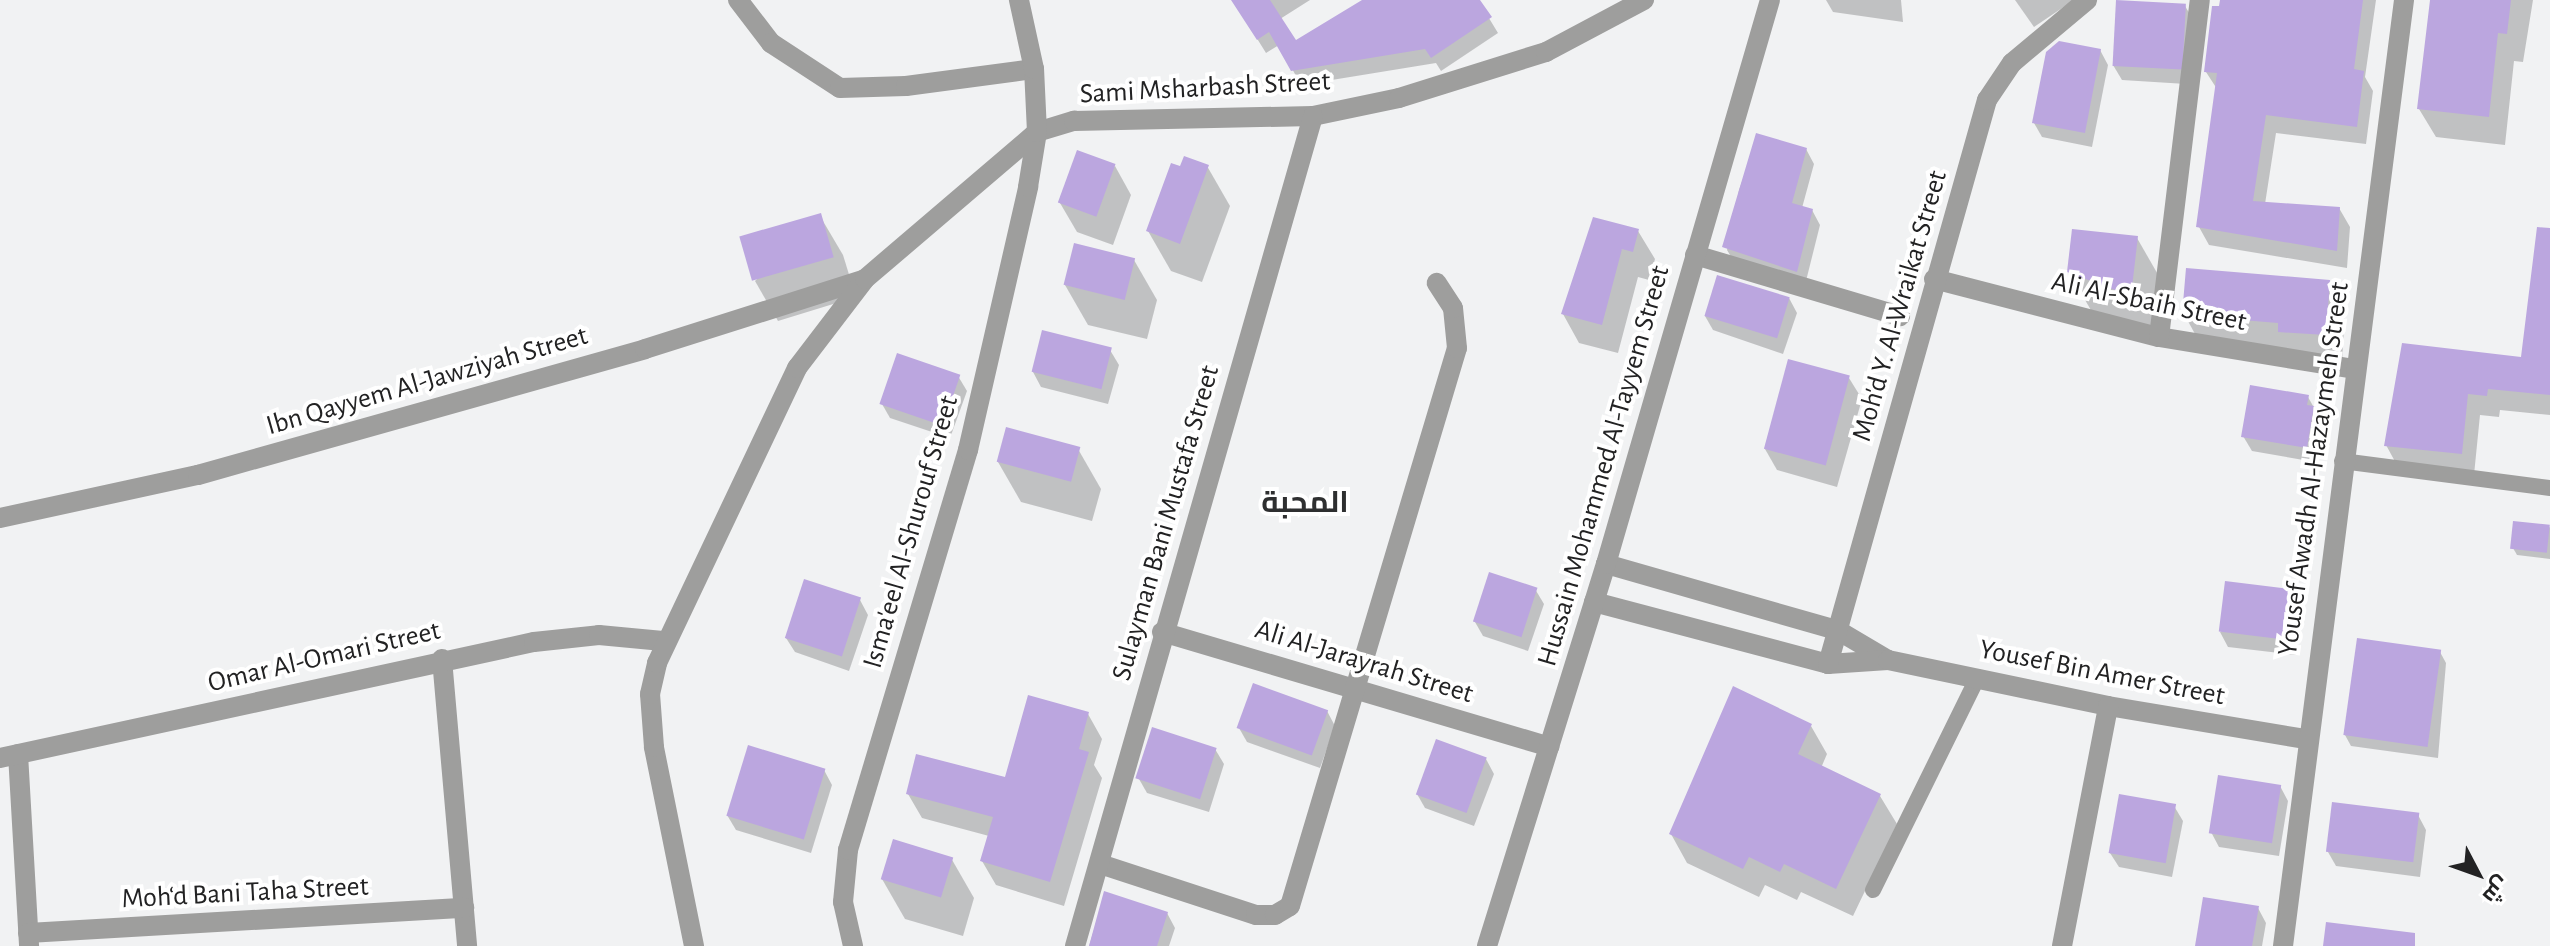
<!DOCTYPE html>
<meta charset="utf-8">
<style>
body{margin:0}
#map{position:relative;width:2550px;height:946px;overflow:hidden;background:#f1f2f3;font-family:"Alegreya Sans",Cairo,sans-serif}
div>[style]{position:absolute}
.shadow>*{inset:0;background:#0003}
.building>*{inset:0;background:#bba6df;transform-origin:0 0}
.service>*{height:16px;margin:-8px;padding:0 8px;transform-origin:8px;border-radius:8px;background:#9e9e9d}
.minor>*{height:20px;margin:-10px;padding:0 10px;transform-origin:10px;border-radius:10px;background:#9e9e9d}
span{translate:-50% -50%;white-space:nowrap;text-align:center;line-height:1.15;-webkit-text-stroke:8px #fff;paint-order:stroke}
.street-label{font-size:28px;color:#222223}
.neighbourhood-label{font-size:30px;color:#2e2f30;font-weight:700}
.north{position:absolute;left:2438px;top:834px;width:80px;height:80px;-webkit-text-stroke:6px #fff;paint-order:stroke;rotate:131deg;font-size:22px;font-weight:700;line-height:32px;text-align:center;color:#222223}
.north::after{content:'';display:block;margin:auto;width:28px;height:36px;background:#222223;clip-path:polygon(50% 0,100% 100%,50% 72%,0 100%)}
</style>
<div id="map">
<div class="shadow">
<i style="clip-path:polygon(1233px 0,1310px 0,1280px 19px,1295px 43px,1366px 0,1478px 0,1498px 33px,1441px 71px,1436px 63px,1301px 85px,1279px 45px,1266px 53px)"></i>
<i style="clip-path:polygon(1826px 0,1901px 0,1903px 22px,1833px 12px)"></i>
<i style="clip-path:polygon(2015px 0,2074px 0,2034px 27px)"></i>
<i style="clip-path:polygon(2222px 0,2376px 0,2365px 77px,2373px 91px,2366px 144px,2276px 133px,2265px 204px,2339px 208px,2350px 227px,2347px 268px,2209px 245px,2199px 227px,2217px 89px,2206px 72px)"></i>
<i style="clip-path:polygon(2432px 0,2533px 0,2523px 62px,2514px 61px,2505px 145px,2436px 137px,2419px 109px)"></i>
<i style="clip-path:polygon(2185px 6px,2194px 21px,2186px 84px,2122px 80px,2113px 65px)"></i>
<i style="clip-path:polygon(2100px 50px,2108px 65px,2092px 147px,2042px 137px,2034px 123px)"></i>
<i style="clip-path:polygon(1758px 136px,1806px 149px,1814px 164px,1802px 208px,1812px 210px,1820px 225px,1805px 285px,1736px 265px,1727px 250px,1739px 190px)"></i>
<i style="clip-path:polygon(1115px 166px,1131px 195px,1113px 245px,1077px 232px,1060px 203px)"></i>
<i style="clip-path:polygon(1207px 166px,1230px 206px,1202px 282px,1171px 271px,1148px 231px,1181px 169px)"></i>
<i style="clip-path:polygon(820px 216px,843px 255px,856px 297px,778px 321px,755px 281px)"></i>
<i style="clip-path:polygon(1638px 231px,1655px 259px,1649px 280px,1638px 277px,1618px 353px,1579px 343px,1563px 314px)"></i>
<i style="clip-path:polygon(2137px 238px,2160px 278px,2153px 335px,2092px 312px,2069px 272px)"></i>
<i style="clip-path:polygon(2550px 241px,2550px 415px,2500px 410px,2499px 417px,2480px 415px,2474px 475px,2398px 467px,2386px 445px,2523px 360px)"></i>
<i style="clip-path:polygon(1134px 260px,1157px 300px,1147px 339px,1088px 325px,1065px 285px)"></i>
<i style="clip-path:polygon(2329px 282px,2345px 310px,2342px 362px,2200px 343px,2184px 314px)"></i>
<i style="clip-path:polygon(1789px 298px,1797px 313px,1783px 354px,1713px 330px,1705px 316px)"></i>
<i style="clip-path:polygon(1110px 350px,1119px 365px,1108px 404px,1041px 387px,1033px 372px)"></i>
<i style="clip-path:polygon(958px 376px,967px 391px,950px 438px,890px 418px,882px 404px)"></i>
<i style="clip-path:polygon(1849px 378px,1862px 399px,1837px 487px,1777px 470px,1765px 449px)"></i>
<i style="clip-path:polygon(2308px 397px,2322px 422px,2315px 462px,2252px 451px,2243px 436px)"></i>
<i style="clip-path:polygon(1078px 449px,1101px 489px,1092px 521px,1021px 502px,998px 462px)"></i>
<i style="clip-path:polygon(2550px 527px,2550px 559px,2517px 555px,2513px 548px)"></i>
<i style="clip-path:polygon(1535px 589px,1544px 604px,1528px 651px,1483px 636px,1475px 622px)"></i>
<i style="clip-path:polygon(2294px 592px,2302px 607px,2296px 655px,2228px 647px,2220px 632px)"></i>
<i style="clip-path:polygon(860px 600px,868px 615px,849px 671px,795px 652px,786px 638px)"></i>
<i style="clip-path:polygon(2440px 652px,2446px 663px,2438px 758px,2351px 746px,2345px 735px)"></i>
<i style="clip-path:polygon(1327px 711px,1335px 726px,1320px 768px,1247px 742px,1239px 728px)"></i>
<i style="clip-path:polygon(1088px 714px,1102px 739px,1094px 765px,1102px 778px,1064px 906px,996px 885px,982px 861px,989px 836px,922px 818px,908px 794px,1007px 780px)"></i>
<i style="clip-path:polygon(1811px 726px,1827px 754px,1821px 768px,1880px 796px,1897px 824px,1853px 916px,1801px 892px,1797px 900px,1765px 885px,1759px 897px,1687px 863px,1671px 834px)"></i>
<i style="clip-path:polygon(1215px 749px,1224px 764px,1209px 812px,1147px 793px,1139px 779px)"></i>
<i style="clip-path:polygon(1486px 759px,1494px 774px,1474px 826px,1425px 808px,1417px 794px)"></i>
<i style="clip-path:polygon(824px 770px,832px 785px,811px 853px,736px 830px,727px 815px)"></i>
<i style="clip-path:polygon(2280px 786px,2288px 801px,2279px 856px,2219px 847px,2211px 832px)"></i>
<i style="clip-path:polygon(2174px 806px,2183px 821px,2172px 877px,2119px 867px,2110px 853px)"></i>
<i style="clip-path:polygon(2418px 815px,2426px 830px,2420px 877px,2336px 866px,2328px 852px)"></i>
<i style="clip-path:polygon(951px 858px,974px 898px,963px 936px,905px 919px,882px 879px)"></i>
<i style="clip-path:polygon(1105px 894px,1167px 913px,1175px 928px,1169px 946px,1089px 946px)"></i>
<i style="clip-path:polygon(2258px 908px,2266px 923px,2262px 946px,2197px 946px)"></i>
</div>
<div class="building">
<i style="clip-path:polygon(1231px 0,1270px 0,1296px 40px,1362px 0,1480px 0,1492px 17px,1431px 58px,1425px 49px,1291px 71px,1269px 32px,1257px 40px)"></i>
<i style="left:2116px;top:0;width:70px;height:66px;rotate:3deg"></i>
<i style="clip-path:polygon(2220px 0,2363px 0,2354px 69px,2364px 71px,2357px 127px,2266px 115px,2253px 201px,2340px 207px,2337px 251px,2196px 227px,2217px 73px,2204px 72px,2212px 6px,2219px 6px)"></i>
<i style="clip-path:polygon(2430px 0,2511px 0,2507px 34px,2498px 33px,2489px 117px,2417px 109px)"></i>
<i style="clip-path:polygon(2059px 41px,2101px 49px,2085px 133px,2032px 123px,2046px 52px)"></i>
<i style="clip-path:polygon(1756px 133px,1807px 148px,1792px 203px,1813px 209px,1797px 272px,1722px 247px)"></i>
<i style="left:1077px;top:150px;width:41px;height:56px;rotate:20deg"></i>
<i style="clip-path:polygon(1184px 156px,1209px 165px,1180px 244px,1146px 231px,1171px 163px,1180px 166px)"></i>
<i style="left:821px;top:213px;width:46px;height:85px;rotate:74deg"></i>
<i style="clip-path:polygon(1593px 217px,1639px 229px,1633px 252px,1622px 249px,1602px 325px,1561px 314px)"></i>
<i style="clip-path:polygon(2537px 227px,2550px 228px,2550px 395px,2488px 389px,2487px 396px,2468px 394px,2462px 454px,2384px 446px,2402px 343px,2521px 357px)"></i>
<i style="clip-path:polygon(2072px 229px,2138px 236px,2131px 296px,2067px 272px)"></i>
<i style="left:1074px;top:243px;width:63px;height:43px;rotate:14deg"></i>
<i style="clip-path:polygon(2186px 268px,2330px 280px,2326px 335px,2278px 332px,2278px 323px,2182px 315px)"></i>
<i style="left:1717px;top:275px;width:76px;height:43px;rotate:17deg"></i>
<i style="left:1042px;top:330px;width:72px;height:43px;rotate:14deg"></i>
<i style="left:897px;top:353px;width:67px;height:54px;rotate:19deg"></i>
<i style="left:1788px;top:359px;width:64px;height:93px;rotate:15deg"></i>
<i style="clip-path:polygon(2250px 385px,2309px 395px,2307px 405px,2314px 406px,2307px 448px,2241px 437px)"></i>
<i style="left:1006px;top:427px;width:77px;height:36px;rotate:15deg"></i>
<i style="left:2513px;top:521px;width:37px;height:28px;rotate:6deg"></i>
<i style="left:1489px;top:572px;width:51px;height:52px;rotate:18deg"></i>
<i style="left:804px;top:579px;width:60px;height:62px;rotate:18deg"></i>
<i style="left:2225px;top:581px;width:71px;height:51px;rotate:7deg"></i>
<i style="left:2357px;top:638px;width:85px;height:98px;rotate:8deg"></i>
<i style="left:1253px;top:683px;width:80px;height:48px;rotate:20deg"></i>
<i style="clip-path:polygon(1733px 686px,1812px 724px,1798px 754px,1881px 794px,1836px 889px,1784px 864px,1780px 872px,1749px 857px,1743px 869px,1669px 834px)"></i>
<i style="clip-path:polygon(1028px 695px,1089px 712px,1079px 749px,1089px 752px,1050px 882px,980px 861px,993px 817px,906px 794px,916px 754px,1005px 777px)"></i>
<i style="left:1152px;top:727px;width:68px;height:54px;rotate:18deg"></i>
<i style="left:1436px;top:739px;width:54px;height:59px;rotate:20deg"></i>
<i style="left:748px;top:745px;width:81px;height:74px;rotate:17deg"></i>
<i style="left:2218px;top:775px;width:64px;height:59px;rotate:9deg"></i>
<i style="left:2119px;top:794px;width:58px;height:60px;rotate:10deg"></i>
<i style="left:2332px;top:802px;width:88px;height:50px;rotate:7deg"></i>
<i style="left:893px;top:839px;width:63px;height:42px;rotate:17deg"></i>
<i style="clip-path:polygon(1104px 891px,1168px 912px,1157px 946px,1089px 946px)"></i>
<i style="clip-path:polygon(2203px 897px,2259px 906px,2252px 946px,2195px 946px)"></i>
<i style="clip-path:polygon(2326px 922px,2415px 933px,2415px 946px,2323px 946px)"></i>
</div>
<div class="service">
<i style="left:2342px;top:461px;width:210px;rotate:7.4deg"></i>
<i style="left:1873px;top:890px;width:237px;rotate:-63.8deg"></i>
</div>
<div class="minor">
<i style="left:738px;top:0;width:54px;rotate:52.5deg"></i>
<i style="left:771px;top:43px;width:82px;rotate:33.1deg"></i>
<i style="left:840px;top:88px;width:66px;rotate:-1.7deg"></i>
<i style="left:906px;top:86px;width:129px;rotate:-7.6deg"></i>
<i style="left:1695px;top:255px;width:214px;rotate:16.6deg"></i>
<i style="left:1934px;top:279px;width:232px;rotate:14.5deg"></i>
<i style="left:2159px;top:337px;width:198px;rotate:9.3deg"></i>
<i style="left:2159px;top:337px;width:339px;rotate:-83.1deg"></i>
<i style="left:0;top:518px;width:203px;rotate:-12.3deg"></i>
<i style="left:198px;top:475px;width:464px;rotate:-15.7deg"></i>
<i style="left:645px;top:349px;width:229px;rotate:-17.6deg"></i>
<i style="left:1606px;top:564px;width:242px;rotate:16deg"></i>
<i style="left:1839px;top:631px;width:57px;rotate:30.6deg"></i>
<i style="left:1594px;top:602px;width:242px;rotate:14.8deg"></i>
<i style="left:1828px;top:664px;width:60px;rotate:-3.8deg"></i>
<i style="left:1888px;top:660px;width:225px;rotate:11.8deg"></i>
<i style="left:2108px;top:706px;width:201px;rotate:9.5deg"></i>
<i style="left:1162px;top:632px;width:404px;rotate:16.5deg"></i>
<i style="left:442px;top:659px;width:288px;rotate:85deg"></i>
<i style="left:1828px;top:664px;width:586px;rotate:-74.26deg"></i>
<i style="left:1987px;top:100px;width:45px;rotate:-56deg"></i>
<i style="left:2012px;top:63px;width:98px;rotate:-40deg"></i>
<i style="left:18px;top:754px;width:192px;rotate:86.7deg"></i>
<i style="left:0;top:758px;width:546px;rotate:-12.26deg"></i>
<i style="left:534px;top:642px;width:65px;rotate:-6.1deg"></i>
<i style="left:599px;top:635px;width:64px;rotate:5.4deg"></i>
<i style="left:1100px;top:864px;width:164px;rotate:18.1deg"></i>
<i style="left:1256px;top:915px;width:19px"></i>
<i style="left:1275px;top:915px;width:17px;rotate:-31deg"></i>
<i style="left:1290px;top:906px;width:582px;rotate:-73.34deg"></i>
<i style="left:1457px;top:348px;width:40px;rotate:-95.7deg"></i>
<i style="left:1453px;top:308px;width:30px;rotate:-123deg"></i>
<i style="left:28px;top:933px;width:437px;rotate:-3.3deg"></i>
<i style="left:694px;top:946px;width:203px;rotate:-101.4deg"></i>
<i style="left:654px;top:747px;width:53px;rotate:-94.3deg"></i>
<i style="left:650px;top:694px;width:32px;rotate:-77deg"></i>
<i style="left:657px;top:663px;width:327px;rotate:-64.6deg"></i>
<i style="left:797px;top:368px;width:112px;rotate:-52.6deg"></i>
<i style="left:865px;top:279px;width:226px;rotate:-40.5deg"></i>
<i style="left:1037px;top:132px;width:39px;rotate:-17deg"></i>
<i style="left:1074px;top:121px;width:239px;rotate:-1.2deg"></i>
<i style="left:1313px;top:116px;width:88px;rotate:-11.8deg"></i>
<i style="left:1399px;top:98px;width:154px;rotate:-17.4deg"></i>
<i style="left:1546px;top:52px;width:111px;rotate:-28deg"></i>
<i style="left:853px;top:946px;width:45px;rotate:-102.8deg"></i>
<i style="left:843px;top:902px;width:52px;rotate:-84.5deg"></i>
<i style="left:848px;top:850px;width:418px;rotate:-73.3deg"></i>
<i style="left:968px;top:450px;width:270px;rotate:-77.1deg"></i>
<i style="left:1028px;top:187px;width:56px;rotate:-80.7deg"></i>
<i style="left:1037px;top:132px;width:63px;rotate:-92.7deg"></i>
<i style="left:1034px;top:69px;width:71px;rotate:-102.3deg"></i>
<i style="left:1075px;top:946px;width:863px;rotate:-74deg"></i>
<i style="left:1487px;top:946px;width:400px;rotate:-72.7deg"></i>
<i style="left:1606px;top:564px;width:587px;rotate:-73.79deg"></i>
<i style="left:2062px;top:946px;width:244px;rotate:-79.1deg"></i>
<i style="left:2283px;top:946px;width:954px;rotate:-82.71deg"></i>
</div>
<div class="street-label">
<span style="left:1205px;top:88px;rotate:-3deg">Sami Msharbash Street</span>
<span style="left:2149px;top:302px;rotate:12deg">Ali Al-Sbaih Street</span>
<span style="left:1900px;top:306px;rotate:-74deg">Moh'd Y. Al-Wraikat Street</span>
<span style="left:427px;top:381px;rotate:-16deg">Ibn Qayyem Al-Jawziyah Street</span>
<span style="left:1604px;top:466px;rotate:-74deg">Hussain Mohammed Al-Tayyem Street</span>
<span style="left:2314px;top:469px;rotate:-82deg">Yousef Awadh Al-Hazaymeh Street</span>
<span style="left:1166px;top:523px;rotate:-74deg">Sulayman Bani Mustafa Street</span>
<span style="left:911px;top:532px;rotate:-74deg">Isma'eel Al-Shurouf Street</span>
<span style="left:324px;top:657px;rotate:-13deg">Omar Al-Omari Street</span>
<span style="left:1364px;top:662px;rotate:17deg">Ali Al-Jarayrah Street</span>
<span style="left:2102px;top:673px;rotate:11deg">Yousef Bin Amer Street</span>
<span style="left:245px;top:893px;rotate:-3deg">Moh‘d Bani Taha Street</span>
</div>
<div class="neighbourhood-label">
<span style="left:1305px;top:503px">المحبة</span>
</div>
<div class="north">ش</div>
</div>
